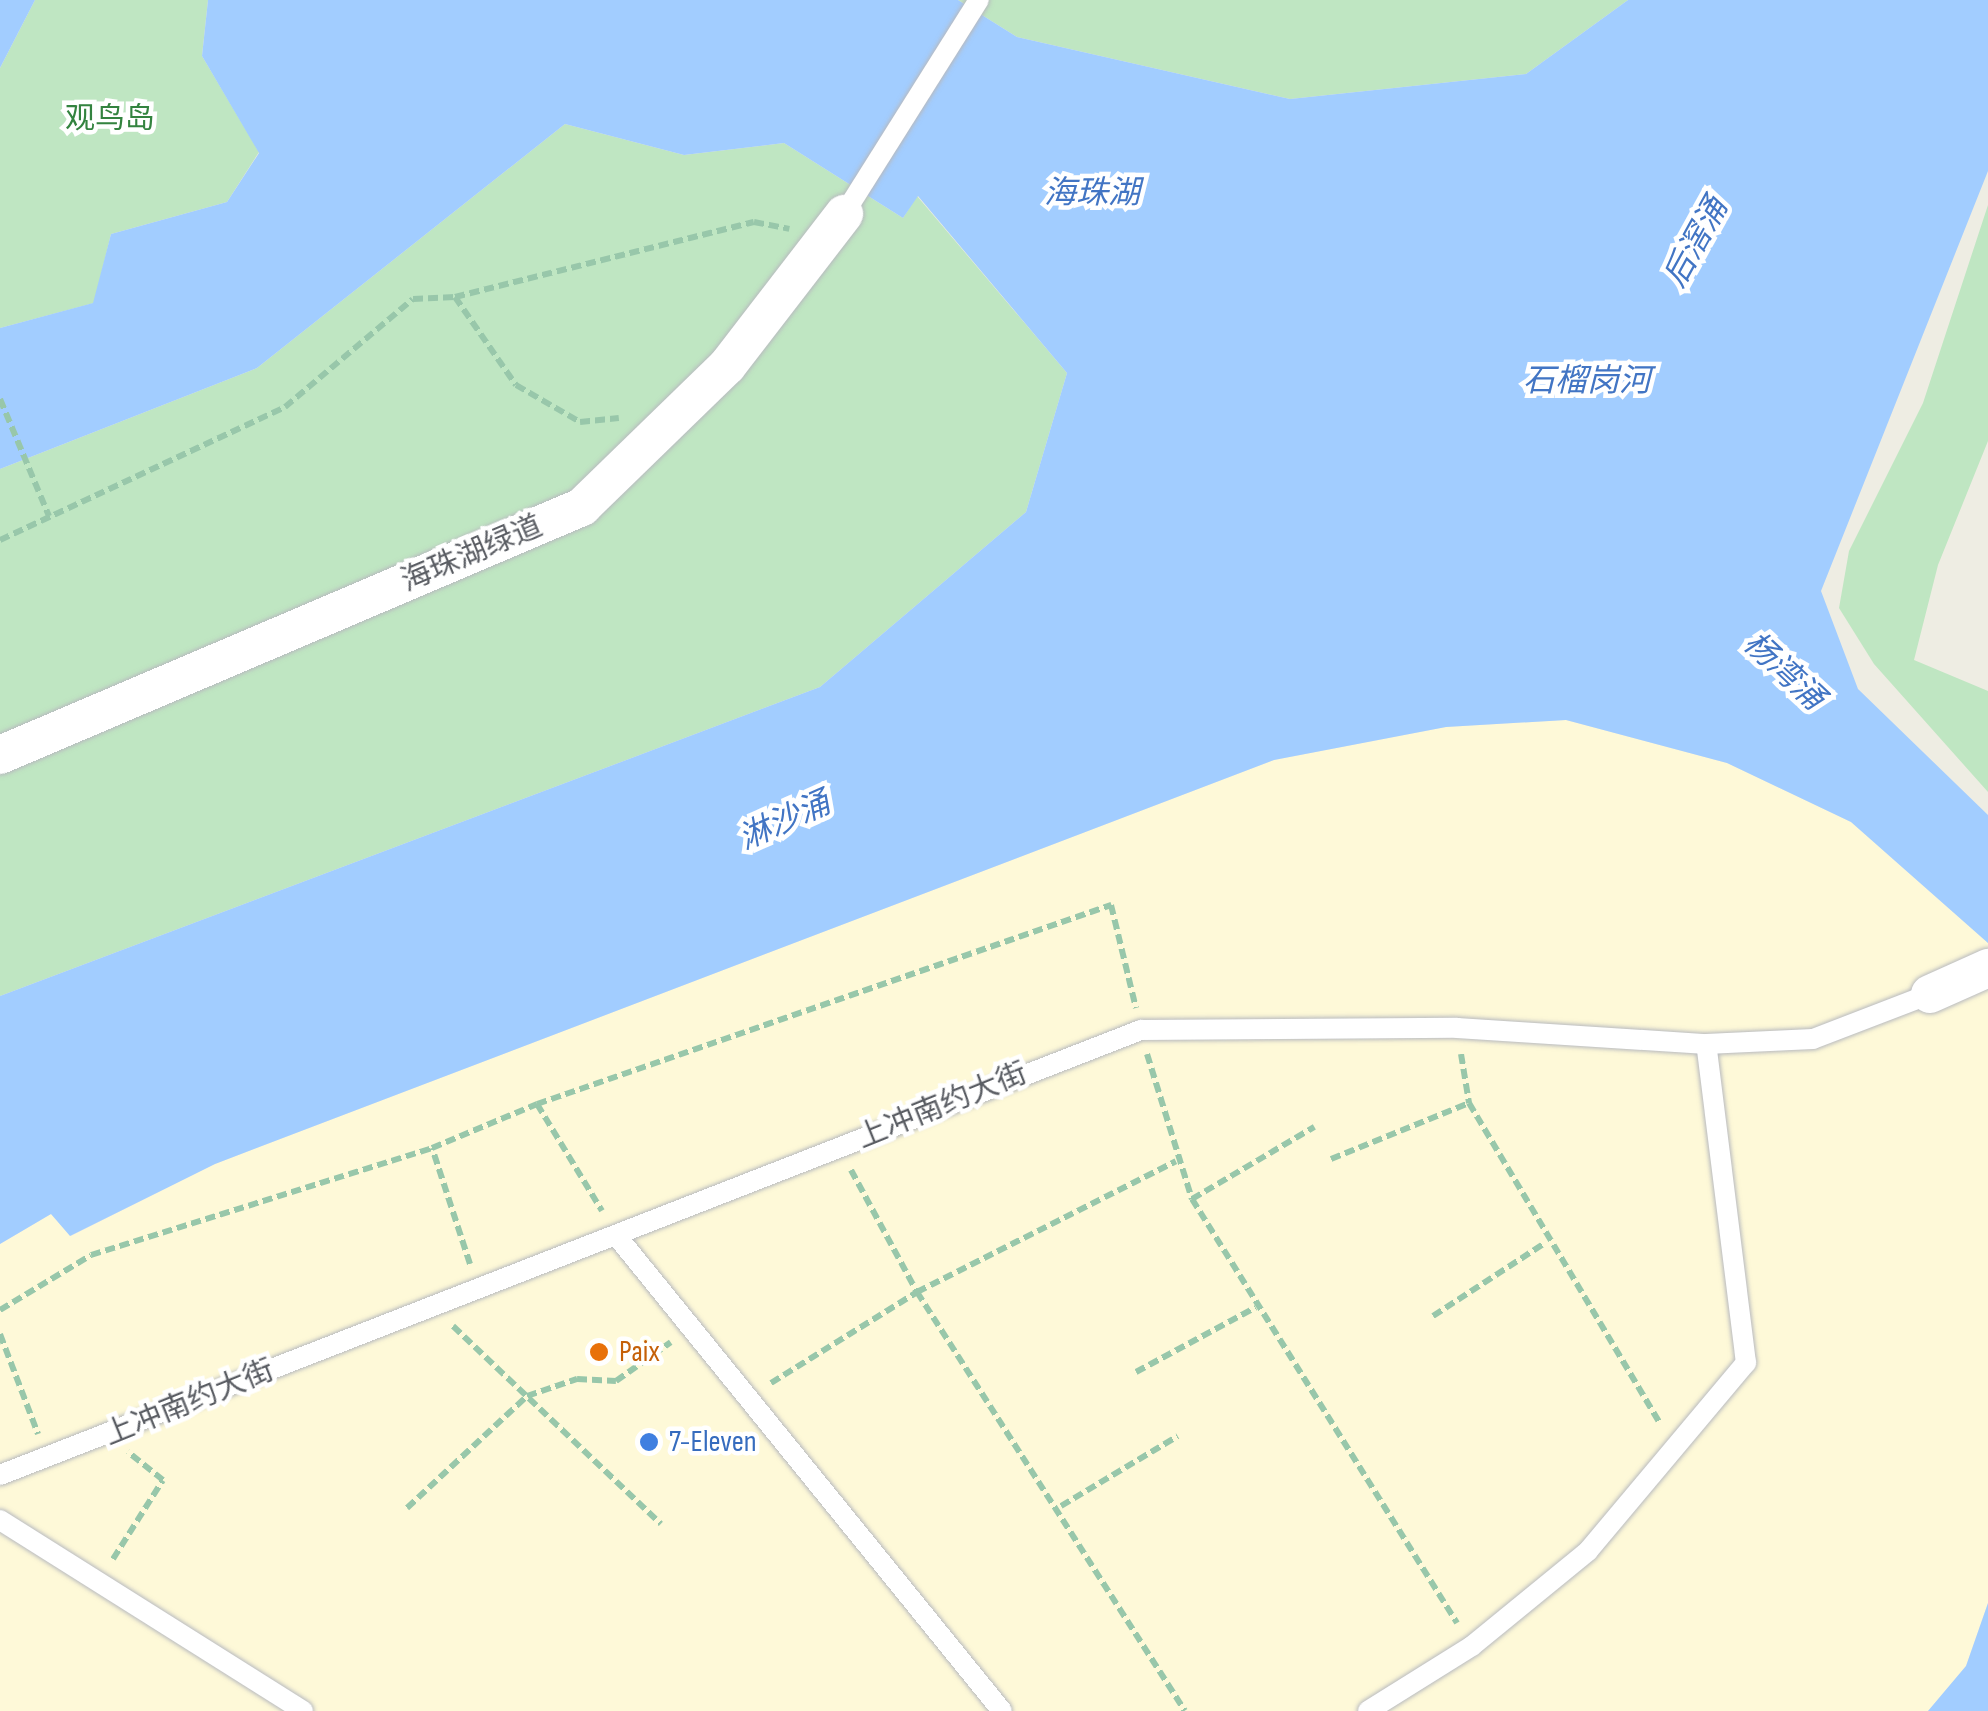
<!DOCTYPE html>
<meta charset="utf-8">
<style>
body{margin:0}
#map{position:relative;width:1988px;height:1711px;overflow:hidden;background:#eeede3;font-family:"Sofia Sans Condensed","Noto Sans SC",sans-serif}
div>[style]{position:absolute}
.commercial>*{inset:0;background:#fef9d8}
.green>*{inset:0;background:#bfe6c2}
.water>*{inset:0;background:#a2cdff}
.path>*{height:6px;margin-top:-3px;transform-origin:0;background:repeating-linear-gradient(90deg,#98c7aa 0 10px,transparent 0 15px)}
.roads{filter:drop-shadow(0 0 2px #b8babf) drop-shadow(0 0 2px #b8babf)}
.lane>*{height:20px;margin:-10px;padding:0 10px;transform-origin:10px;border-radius:10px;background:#fff}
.street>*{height:38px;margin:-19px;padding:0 19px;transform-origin:19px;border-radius:19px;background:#fff}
.dots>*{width:28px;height:28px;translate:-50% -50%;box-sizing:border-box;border:5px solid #fff;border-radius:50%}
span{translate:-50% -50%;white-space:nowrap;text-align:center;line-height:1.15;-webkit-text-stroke:9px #fff;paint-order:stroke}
.park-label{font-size:30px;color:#33833f}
.street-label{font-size:30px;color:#5b5e64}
.food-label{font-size:30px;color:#c56008}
.left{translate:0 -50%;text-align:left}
.shop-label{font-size:30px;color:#366cbe}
.water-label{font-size:32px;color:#4275c4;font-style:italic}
</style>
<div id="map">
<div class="commercial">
<i style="clip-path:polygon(1566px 720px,1727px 763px,1851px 822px,1988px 943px,1988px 1603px,1966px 1666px,1928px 1711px,0 1711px,0 1244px,51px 1214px,71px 1236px,215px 1164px,1274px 760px,1446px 727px)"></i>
</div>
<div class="green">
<i style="clip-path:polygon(35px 0,208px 0,202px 56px,259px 152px,227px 202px,111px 234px,94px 303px,0 328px,0 68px)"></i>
<i style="clip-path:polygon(958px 0,1628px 0,1526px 74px,1290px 99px,1017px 37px)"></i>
<i style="clip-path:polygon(565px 124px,684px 155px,784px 143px,903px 218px,917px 196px,1067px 373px,1026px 512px,820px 687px,0 996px,0 469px,257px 368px)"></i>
<i style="clip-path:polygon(1988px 205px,1988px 441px,1938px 565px,1914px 660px,1988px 691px,1988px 792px,1874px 664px,1839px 608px,1849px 551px,1923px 403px)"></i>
</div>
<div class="water">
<i style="clip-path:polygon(0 0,35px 0,0 68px)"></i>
<i style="clip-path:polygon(208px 0,958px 0,1017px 37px,1290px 99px,1526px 74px,1628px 0,1988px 0,1988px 171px,1821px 591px,1858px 689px,1988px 815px,1988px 943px,1851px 822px,1727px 763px,1566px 720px,1446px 727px,1274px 760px,215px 1164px,70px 1236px,51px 1214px,0 1244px,0 996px,820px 687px,1026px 512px,1067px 373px,918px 196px,903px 218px,784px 143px,684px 155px,565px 124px,257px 368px,0 469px,0 328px,93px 303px,111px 234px,227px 202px,259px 153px,202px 56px)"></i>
<i style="clip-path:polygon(1988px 1603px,1988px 1711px,1928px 1711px,1966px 1666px)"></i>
</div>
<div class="path">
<i style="left:455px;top:297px;width:308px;rotate:-14.1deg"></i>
<i style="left:754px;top:222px;width:36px;rotate:11deg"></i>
<i style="left:0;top:399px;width:127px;rotate:67.3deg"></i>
<i style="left:0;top:540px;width:315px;rotate:-25deg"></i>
<i style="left:285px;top:407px;width:167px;rotate:-40.2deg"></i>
<i style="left:413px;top:299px;width:42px;rotate:-2.7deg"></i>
<i style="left:455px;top:297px;width:107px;rotate:55.3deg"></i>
<i style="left:516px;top:385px;width:74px;rotate:30deg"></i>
<i style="left:580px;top:422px;width:39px;rotate:-6deg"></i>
<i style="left:1147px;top:1054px;width:152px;rotate:72.8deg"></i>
<i style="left:1192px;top:1199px;width:500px;rotate:57.99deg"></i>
<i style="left:1461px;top:1054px;width:50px;rotate:80.7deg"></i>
<i style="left:1469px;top:1103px;width:373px;rotate:59.2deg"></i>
<i style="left:537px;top:1104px;width:608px;rotate:-19.12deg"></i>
<i style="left:1111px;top:905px;width:106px;rotate:76.4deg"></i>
<i style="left:1331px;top:1159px;width:149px;rotate:-22.1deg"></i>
<i style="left:851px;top:1170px;width:139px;rotate:61.6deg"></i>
<i style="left:917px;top:1292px;width:497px;rotate:57.4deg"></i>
<i style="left:1192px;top:1199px;width:142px;rotate:-30.5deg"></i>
<i style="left:470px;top:1264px;width:122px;rotate:-108.1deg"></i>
<i style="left:432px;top:1148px;width:114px;rotate:-22.7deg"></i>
<i style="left:537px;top:1104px;width:125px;rotate:58.7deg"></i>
<i style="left:0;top:1310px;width:106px;rotate:-31.1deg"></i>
<i style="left:91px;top:1255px;width:357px;rotate:-17.4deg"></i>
<i style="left:1433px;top:1316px;width:134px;rotate:-33.1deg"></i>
<i style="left:453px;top:1326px;width:287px;rotate:43.6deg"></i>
<i style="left:0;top:1334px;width:107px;rotate:69.2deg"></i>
<i style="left:1136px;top:1372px;width:136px;rotate:-28.4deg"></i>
<i style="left:771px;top:1383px;width:172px;rotate:-31.9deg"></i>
<i style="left:917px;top:1292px;width:290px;rotate:-26.8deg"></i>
<i style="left:1061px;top:1506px;width:136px;rotate:-30.9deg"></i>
<i style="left:407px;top:1508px;width:164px;rotate:-43deg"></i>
<i style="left:527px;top:1396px;width:53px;rotate:-18.8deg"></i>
<i style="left:577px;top:1379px;width:39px;rotate:3deg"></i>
<i style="left:616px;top:1381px;width:67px;rotate:-35.3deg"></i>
<i style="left:113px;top:1559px;width:93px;rotate:-57.7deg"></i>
<i style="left:163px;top:1480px;width:45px;rotate:-141.3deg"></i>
</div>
<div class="roads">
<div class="lane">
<i style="left:844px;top:214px;width:253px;rotate:-57.8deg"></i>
<i style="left:620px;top:1240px;width:606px;rotate:50.96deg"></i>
<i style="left:0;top:1475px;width:1225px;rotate:-21.31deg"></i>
<i style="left:1141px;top:1030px;width:316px;rotate:-0.4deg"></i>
<i style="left:1457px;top:1028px;width:250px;rotate:3.7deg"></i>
<i style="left:1706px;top:1044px;width:107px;rotate:-2.7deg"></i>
<i style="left:1813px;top:1039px;width:125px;rotate:-21deg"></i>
<i style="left:0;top:1520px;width:358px;rotate:32.2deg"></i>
<i style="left:1368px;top:1711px;width:123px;rotate:-32deg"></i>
<i style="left:1472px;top:1646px;width:150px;rotate:-39.3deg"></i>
<i style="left:1588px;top:1551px;width:246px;rotate:-50deg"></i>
<i style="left:1746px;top:1363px;width:321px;rotate:-97.1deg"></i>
</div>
<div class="street">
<i style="left:0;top:755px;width:633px;rotate:-23.08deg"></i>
<i style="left:582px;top:507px;width:202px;rotate:-44.2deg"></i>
<i style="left:727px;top:366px;width:192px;rotate:-52.4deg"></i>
<i style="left:1930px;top:994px;width:64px;rotate:-24.1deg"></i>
</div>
</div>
<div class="dots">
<i style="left:599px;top:1352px;background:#e8710a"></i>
<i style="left:649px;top:1442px;background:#3f7fe0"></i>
</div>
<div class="park-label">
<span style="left:110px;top:119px">观鸟岛</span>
</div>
<div class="street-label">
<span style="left:472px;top:554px;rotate:-23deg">海珠湖绿道</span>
<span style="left:942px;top:1106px;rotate:-22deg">上冲南约大街</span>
<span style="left:189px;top:1403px;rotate:-22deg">上冲南约大街</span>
</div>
<div class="food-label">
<span class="left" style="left:619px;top:1352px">Paix</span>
</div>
<div class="shop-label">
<span class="left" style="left:669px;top:1442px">7-Eleven</span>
</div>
<div class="water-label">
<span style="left:1092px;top:194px">海珠湖</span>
<span style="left:1697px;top:243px;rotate:-61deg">后滘涌</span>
<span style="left:1587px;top:382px">石榴岗河</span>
<span style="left:1783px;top:672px;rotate:43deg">杨湾涌</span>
<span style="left:785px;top:822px;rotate:-24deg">淋沙涌</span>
</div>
</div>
